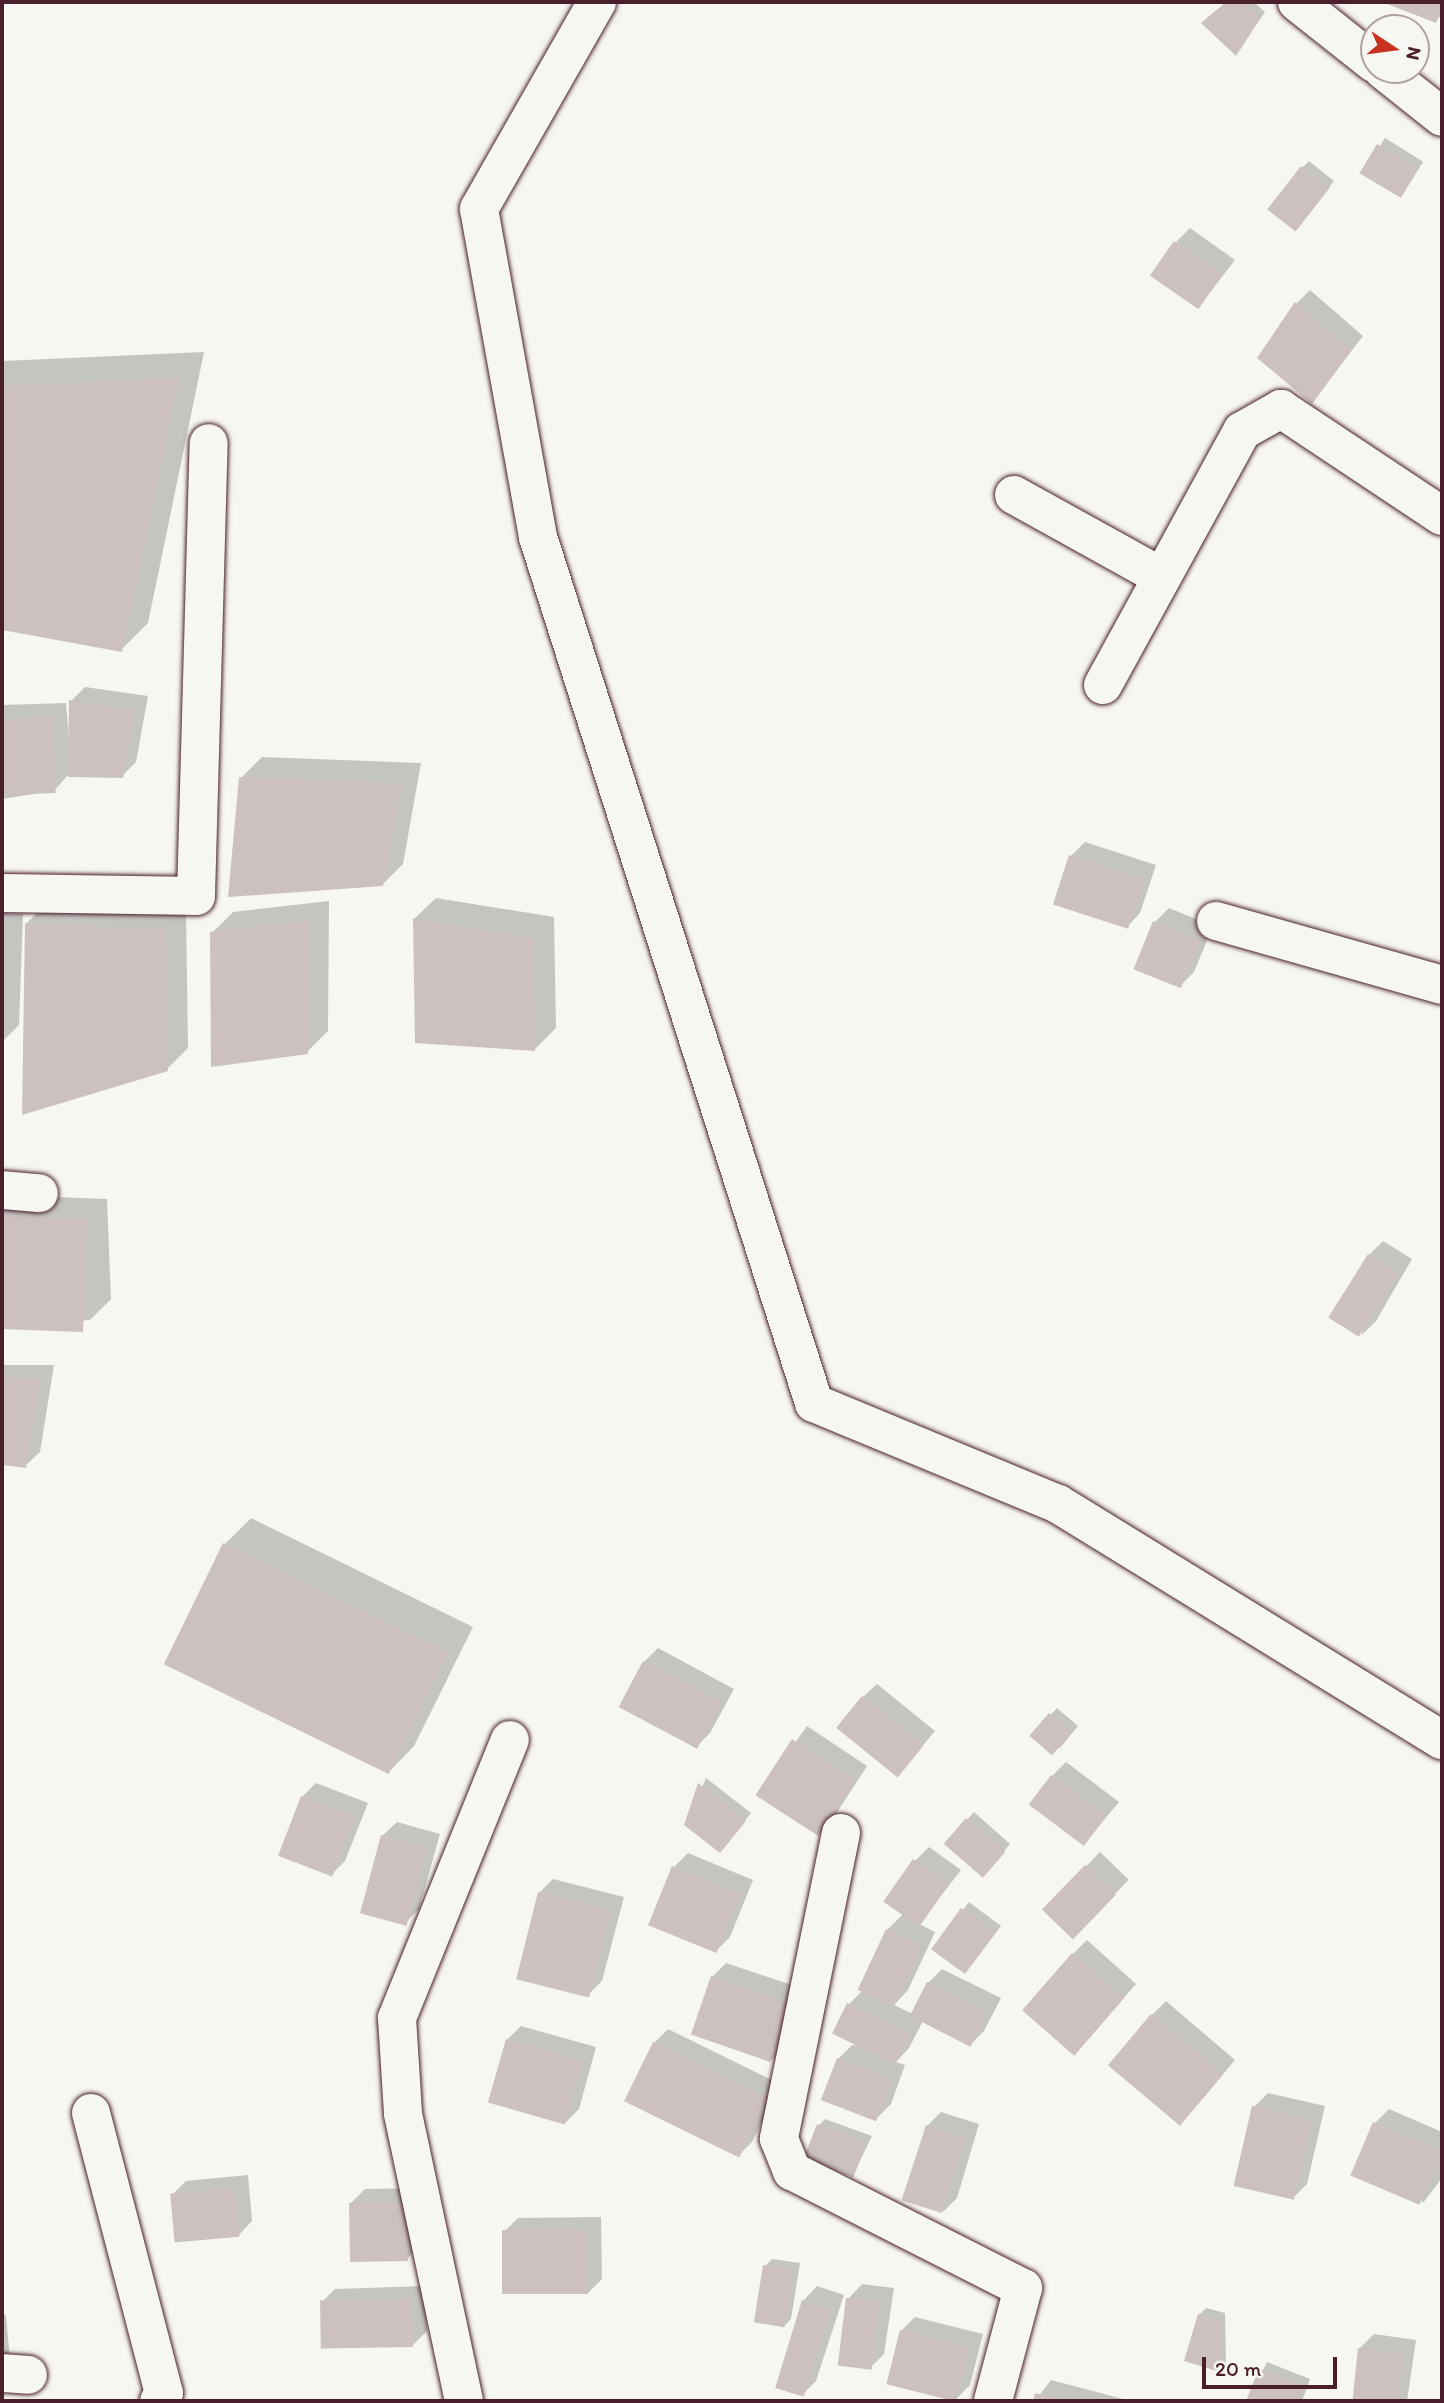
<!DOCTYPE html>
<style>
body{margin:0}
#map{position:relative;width:1444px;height:2403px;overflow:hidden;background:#f6f6f2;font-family:Itim,sans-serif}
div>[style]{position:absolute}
.shadow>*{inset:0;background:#0003;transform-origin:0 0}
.building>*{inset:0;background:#ccc1c0;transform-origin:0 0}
.roads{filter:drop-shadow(0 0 2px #4a1f2b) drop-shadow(0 0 2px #4a1f2b)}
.street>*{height:38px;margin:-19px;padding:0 19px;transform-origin:19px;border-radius:19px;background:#f6f6f2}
span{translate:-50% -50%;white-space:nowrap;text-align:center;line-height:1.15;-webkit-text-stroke:7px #f6f6f2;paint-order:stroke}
.frame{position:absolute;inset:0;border:4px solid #4a1f2b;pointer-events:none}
.north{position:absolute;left:1360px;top:14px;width:70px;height:70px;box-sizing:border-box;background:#f6f6f2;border:2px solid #b1a0a2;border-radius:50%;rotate:103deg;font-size:19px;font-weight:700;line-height:28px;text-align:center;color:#4a1f2b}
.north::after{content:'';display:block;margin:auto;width:24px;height:32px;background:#c8321e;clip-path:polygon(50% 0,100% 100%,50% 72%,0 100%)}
.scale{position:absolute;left:1202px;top:2357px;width:135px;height:32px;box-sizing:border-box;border:4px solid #4a1f2b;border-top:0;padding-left:9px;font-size:21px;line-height:24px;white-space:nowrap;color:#4a1f2b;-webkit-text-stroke:5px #f6f6f2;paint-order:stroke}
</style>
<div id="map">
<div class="shadow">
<i style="clip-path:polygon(1227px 2px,1254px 2px,1265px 12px,1236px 53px,1210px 17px)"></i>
<i style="clip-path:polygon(1386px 2px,1442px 2px,1442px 14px,1436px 21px)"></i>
<i style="left:1385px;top:138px;width:45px;height:41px;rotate:32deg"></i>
<i style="clip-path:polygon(1309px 161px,1334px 181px,1299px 227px,1302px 168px)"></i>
<i style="clip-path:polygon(1190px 228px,1235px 260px,1198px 308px,1176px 242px)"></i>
<i style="clip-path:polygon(1310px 290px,1363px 336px,1312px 402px,1296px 304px)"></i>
<i style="clip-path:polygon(204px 352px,148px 623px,121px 650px,2px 628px,2px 361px)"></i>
<i style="clip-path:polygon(85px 687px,148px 696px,136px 762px,122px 776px,68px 775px,54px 791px,2px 799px,2px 705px,66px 703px,70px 750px,71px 701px)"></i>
<i style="clip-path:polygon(262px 757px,421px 763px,403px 864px,382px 885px,241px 778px)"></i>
<i style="clip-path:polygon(1085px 842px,1156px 865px,1140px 913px,1126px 928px,1071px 856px)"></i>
<i style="clip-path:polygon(436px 898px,554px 917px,556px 1028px,535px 1049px,415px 918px)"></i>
<i style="clip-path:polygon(329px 901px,328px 1031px,307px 1052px,212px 933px,233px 912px)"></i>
<i style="clip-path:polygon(47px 903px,186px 909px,188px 1048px,167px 1069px,26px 924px)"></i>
<i style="clip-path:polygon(1169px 908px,1213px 926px,1194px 972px,1180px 986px,1155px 922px)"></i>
<i style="clip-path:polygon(2px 913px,23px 914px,19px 1025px,2px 1042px)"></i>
<i style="clip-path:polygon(4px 1195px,107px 1199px,111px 1299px,90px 1320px,2px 1327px)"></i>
<i style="clip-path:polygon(1383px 1241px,1412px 1259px,1376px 1321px,1362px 1335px,1369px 1255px)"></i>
<i style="clip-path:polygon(2px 1365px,54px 1365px,40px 1452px,25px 1466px,2px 1464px)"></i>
<i style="clip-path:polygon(251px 1518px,473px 1627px,414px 1746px,388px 1773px,225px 1544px)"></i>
<i style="clip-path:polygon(658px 1648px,734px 1689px,710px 1733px,696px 1747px,644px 1662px)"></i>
<i style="clip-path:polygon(877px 1684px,935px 1731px,898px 1775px,863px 1697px)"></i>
<i style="clip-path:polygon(1057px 1708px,1078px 1726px,1060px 1748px,1032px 1735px)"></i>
<i style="clip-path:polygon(807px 1726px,867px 1766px,832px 1820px,758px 1794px)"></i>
<i style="clip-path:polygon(1066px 1762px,1119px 1802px,1084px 1844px,1052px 1776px)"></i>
<i style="clip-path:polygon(706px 1778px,751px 1813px,726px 1845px,686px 1824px)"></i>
<i style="clip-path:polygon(316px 1783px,368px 1803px,345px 1861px,331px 1875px,302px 1797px)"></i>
<i style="clip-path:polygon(974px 1812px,1010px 1844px,989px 1869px,946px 1843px)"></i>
<i style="clip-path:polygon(397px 1822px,440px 1834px,419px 1909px,405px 1923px,382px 1836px)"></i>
<i style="clip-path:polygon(929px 1847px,961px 1870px,919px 1924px,935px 1932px,908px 1990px,894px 2005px,913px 2014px,928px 1983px,942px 1969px,1001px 1998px,984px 2031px,970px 2045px,923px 2021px,909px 2048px,896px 2062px,905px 2065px,891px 2104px,877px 2118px,838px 2059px,852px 2045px,862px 2046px,849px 2004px,863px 1990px,887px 1930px,903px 1914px,915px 1861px)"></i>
<i style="left:1100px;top:1852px;width:40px;height:80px;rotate:44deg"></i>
<i style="clip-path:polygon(688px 1853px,753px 1880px,730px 1937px,716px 1951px,674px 1867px)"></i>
<i style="clip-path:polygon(553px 1879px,624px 1897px,602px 1981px,588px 1995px,539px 1893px)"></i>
<i style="clip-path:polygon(969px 1902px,1001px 1926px,971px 1966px,934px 1949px)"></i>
<i style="clip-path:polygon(1087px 1940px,1136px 1984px,1087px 2040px,1073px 1954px)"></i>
<i style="clip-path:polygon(726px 1963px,804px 1989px,786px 2046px,772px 2060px,712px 1977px)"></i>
<i style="clip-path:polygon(1166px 2001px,1235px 2060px,1193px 2110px,1152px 2015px)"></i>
<i style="clip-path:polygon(521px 2026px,596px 2047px,579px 2109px,565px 2123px,507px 2040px)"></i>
<i style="clip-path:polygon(668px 2029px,780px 2084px,752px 2142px,738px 2156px,654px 2043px)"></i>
<i style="clip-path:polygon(1268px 2093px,1325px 2106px,1307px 2184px,1293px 2198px,1254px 2107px)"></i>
<i style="clip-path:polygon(1389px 2109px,1442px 2132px,1442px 2178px,1423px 2203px,1375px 2123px)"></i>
<i style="clip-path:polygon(941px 2112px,979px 2124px,957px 2198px,943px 2212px,927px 2126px)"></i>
<i style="clip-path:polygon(825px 2119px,872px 2136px,853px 2175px,819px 2125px)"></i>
<i style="clip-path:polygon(248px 2175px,252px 2221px,238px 2236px,172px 2195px,186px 2181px)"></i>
<i style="clip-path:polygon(421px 2188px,421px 2245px,407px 2259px,351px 2203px,365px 2189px)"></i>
<i style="clip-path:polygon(601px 2217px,602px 2279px,588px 2293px,504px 2232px,518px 2218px)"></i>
<i style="clip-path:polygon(772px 2259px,800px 2263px,791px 2319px,784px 2326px,765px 2266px)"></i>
<i style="clip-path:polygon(862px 2284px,894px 2288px,884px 2354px,870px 2368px,848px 2299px)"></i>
<i style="clip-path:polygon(425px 2286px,427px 2331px,413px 2345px,321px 2303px,335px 2289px)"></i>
<i style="clip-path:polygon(817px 2286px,844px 2295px,816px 2381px,802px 2395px,803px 2301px)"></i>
<i style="clip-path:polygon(1206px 2308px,1225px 2313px,1226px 2363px,1220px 2370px,1199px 2315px)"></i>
<i style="clip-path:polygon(2px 2315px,6px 2315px,11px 2372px,2px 2379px)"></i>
<i style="clip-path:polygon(915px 2317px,983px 2334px,970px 2385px,956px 2399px,901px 2331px)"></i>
<i style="clip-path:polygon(1374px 2334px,1416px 2340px,1407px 2401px,1353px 2401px,1360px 2348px)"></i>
<i style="clip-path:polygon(1267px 2362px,1310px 2379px,1302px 2401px,1248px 2401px)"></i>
<i style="clip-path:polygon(1051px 2380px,1131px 2401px,1035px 2401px)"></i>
</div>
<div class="building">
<i style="clip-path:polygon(1226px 2px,1241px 2px,1260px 19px,1236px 56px,1201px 23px)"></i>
<i style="clip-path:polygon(1382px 2px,1442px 2px,1442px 3px,1436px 23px)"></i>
<i style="left:1377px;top:144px;width:48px;height:34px;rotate:31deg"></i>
<i style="left:1301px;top:166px;width:36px;height:55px;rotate:38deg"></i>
<i style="left:1174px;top:241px;width:59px;height:42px;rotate:35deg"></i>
<i style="clip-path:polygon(1295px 302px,1351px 351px,1312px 404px,1257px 358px)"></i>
<i style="clip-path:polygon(179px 378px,122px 652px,2px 630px,2px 386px)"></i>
<i style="clip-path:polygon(69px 700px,135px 710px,123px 778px,68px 777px)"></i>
<i style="left:53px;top:717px;width:76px;height:51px;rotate:88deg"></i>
<i style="clip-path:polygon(239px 777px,402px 783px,383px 886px,228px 897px)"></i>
<i style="left:1069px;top:855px;width:79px;height:52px;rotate:18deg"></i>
<i style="clip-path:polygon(413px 918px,533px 938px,535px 1051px,415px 1043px)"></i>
<i style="clip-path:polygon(309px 921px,308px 1054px,211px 1067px,210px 932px)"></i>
<i style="left:1153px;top:921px;width:51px;height:52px;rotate:22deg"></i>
<i style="clip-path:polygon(25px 923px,166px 929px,168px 1071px,22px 1115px)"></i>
<i style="left:2px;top:1216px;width:85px;height:113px;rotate:2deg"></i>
<i style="left:1368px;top:1254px;width:36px;height:75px;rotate:32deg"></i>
<i style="clip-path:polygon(2px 1378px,41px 1378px,26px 1468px,2px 1465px)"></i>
<i style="left:223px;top:1543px;width:250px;height:135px;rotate:26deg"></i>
<i style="left:643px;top:1661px;width:89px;height:52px;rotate:28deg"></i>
<i style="left:862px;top:1696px;width:79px;height:41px;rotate:39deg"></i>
<i style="left:1049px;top:1713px;width:30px;height:30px;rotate:41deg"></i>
<i style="left:792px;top:1739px;width:75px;height:67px;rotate:33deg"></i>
<i style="left:1051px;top:1775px;width:69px;height:37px;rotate:37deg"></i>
<i style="clip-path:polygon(698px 1783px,746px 1821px,720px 1853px,684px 1825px)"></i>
<i style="left:301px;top:1796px;width:58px;height:64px;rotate:21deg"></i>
<i style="left:966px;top:1818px;width:52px;height:34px;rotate:41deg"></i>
<i style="left:381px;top:1835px;width:48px;height:81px;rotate:15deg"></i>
<i style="left:913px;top:1859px;width:44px;height:52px;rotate:35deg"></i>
<i style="left:1085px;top:1865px;width:43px;height:62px;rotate:44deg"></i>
<i style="left:672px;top:1866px;width:74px;height:64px;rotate:22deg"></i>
<i style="left:538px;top:1892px;width:75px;height:90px;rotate:14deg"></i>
<i style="left:961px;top:1908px;width:42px;height:51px;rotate:36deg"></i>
<i style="left:886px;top:1929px;width:40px;height:67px;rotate:25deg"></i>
<i style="left:1072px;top:1953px;width:69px;height:76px;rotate:41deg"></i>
<i style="left:711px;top:1976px;width:84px;height:62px;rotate:19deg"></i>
<i style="left:927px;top:1982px;width:68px;height:38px;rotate:27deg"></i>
<i style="left:847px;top:2003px;width:70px;height:34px;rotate:26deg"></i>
<i style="left:1151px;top:2014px;width:94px;height:67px;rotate:40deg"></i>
<i style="left:506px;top:2039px;width:80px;height:66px;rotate:16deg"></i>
<i style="left:653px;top:2042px;width:128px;height:66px;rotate:26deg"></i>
<i style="left:837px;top:2058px;width:59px;height:45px;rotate:21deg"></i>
<i style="left:1252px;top:2106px;width:62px;height:82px;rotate:13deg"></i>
<i style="left:1373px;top:2122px;width:75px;height:58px;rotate:23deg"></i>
<i style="left:817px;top:2124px;width:53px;height:37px;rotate:21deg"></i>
<i style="left:926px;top:2125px;width:42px;height:79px;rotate:18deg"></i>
<i style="left:235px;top:2188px;width:49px;height:65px;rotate:85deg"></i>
<i style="left:407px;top:2202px;width:59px;height:58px;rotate:89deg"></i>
<i style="left:588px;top:2230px;width:64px;height:86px;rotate:90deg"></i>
<i style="left:763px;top:2265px;width:31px;height:58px;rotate:9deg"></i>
<i style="left:846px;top:2298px;width:34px;height:68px;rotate:7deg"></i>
<i style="left:412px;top:2299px;width:48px;height:92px;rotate:89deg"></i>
<i style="left:802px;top:2300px;width:30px;height:92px;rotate:17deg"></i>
<i style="clip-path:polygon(1198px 2314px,1219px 2320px,1220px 2372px,1184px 2361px)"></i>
<i style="left:900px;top:2330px;width:72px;height:56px;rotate:14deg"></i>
<i style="left:1358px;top:2348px;width:45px;height:53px;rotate:6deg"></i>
<i style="clip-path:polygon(1259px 2368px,1305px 2386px,1299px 2401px,1246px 2401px)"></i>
<i style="clip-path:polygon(1035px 2393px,1063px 2400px,1063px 2401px,1033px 2401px)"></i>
</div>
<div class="roads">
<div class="street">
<i style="left:597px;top:2px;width:238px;rotate:119.7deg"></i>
<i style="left:479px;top:209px;width:333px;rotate:79.8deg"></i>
<i style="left:538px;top:537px;width:909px;rotate:72.32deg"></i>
<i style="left:814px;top:1403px;width:264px;rotate:22.5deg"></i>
<i style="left:1058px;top:1504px;width:451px;rotate:31.6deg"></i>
<i style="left:1297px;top:2px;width:98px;rotate:38.4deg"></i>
<i style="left:1383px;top:70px;width:75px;rotate:38.5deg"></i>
<i style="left:1014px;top:495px;width:169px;rotate:29deg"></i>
<i style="left:1103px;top:685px;width:290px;rotate:-61.3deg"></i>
<i style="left:1242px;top:431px;width:45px;rotate:-29.4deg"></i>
<i style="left:1281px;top:409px;width:193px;rotate:33.6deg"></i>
<i style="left:2px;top:893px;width:194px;rotate:0.9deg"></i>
<i style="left:196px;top:896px;width:453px;rotate:-88.4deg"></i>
<i style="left:1216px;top:921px;width:235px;rotate:15.8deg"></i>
<i style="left:2px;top:1190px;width:37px;rotate:5deg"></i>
<i style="left:841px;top:1833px;width:312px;rotate:101.5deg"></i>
<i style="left:779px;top:2139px;width:35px;rotate:68deg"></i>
<i style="left:792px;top:2171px;width:259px;rotate:26.9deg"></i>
<i style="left:1023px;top:2288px;width:117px;rotate:104.9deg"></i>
<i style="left:91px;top:2113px;width:289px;rotate:75.4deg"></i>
<i style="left:164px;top:2393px;width:9px;rotate:122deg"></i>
<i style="left:2px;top:2373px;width:26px;rotate:4deg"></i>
<i style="left:464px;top:2401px;width:294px;rotate:-102deg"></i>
<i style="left:403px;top:2113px;width:95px;rotate:-93.6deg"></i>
<i style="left:397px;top:2018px;width:300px;rotate:-67.9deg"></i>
</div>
</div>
<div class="frame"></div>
<div class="north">N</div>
<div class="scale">20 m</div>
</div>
